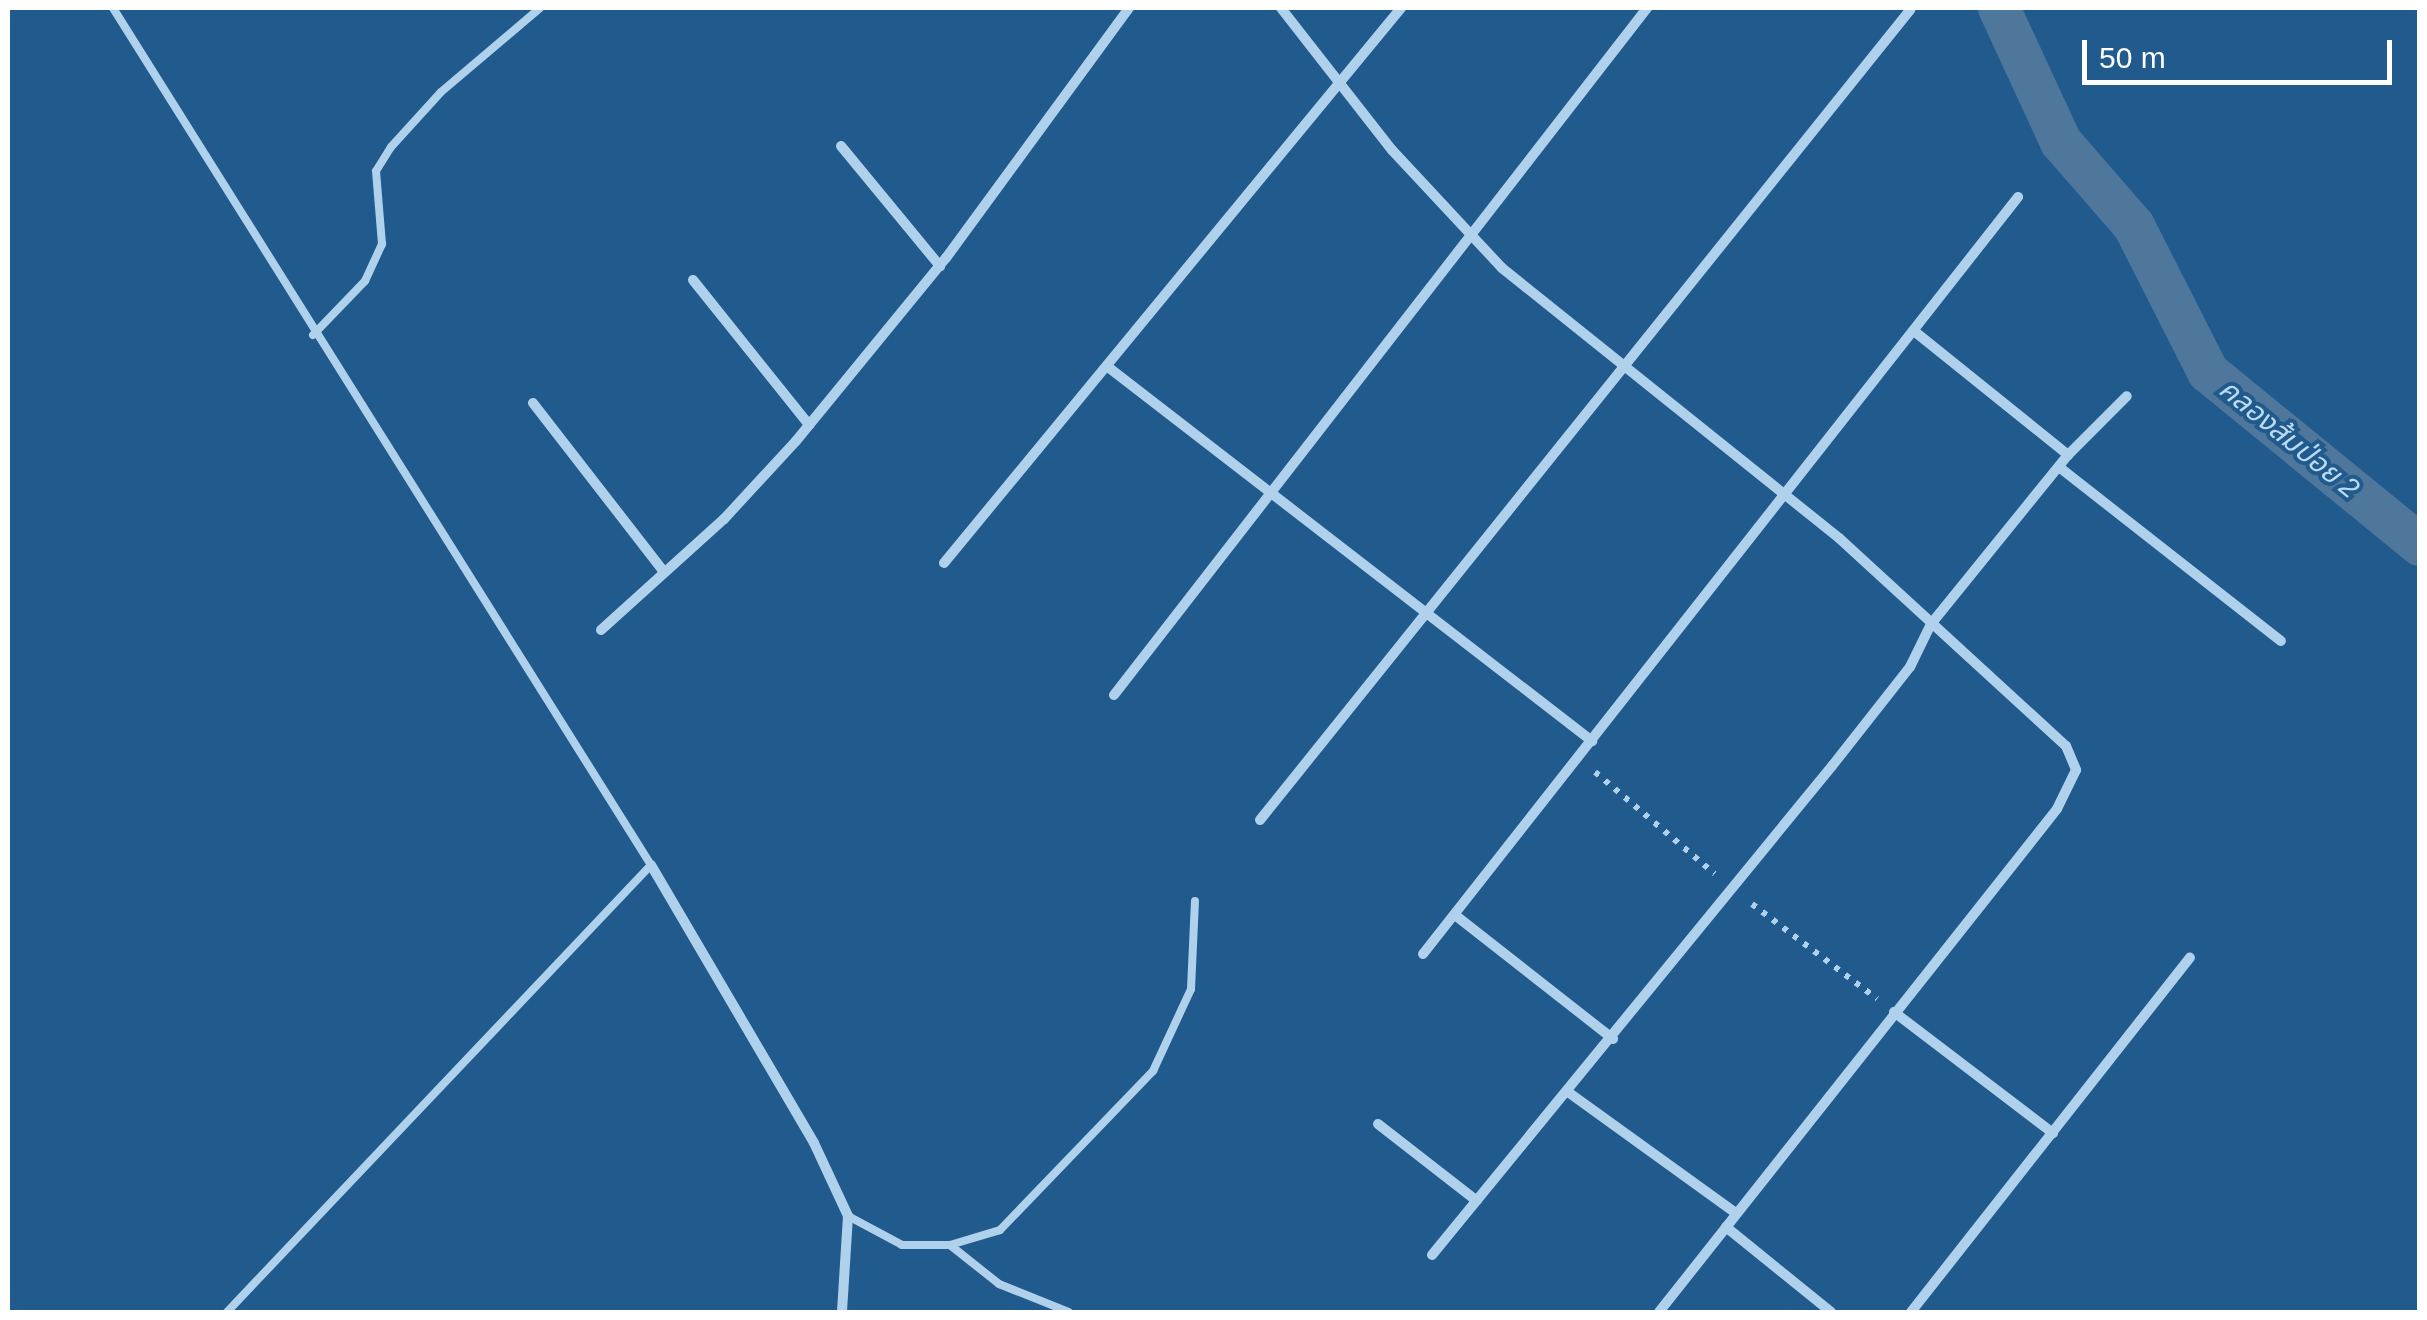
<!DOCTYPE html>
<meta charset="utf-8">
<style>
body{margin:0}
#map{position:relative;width:2427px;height:1320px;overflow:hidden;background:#215b8e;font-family:Helvetica,"Noto Sans Thai",sans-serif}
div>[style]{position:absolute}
.canal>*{height:42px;margin:-21px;padding:0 21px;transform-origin:21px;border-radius:21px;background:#4f779b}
.path>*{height:6px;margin-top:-3px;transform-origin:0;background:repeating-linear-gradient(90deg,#b0d1ec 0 5px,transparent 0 13px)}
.lane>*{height:8px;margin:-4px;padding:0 4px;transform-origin:4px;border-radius:4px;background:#b0d1ec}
.street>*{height:10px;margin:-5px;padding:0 5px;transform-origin:5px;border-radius:5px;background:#b0d1ec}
span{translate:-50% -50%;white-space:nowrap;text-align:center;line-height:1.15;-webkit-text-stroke:8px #215b8e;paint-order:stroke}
.water-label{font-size:28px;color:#bcdbf3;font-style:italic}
.frame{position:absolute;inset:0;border:10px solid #fff;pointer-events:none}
.scale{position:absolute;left:2082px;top:40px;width:310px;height:45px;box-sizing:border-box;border:5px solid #fff;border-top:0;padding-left:12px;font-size:30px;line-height:35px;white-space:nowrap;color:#fff;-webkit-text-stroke:8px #215b8e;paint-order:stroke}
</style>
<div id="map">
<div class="canal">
<i style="left:1999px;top:8px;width:148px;rotate:65.2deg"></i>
<i style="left:2061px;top:142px;width:111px;rotate:49deg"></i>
<i style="left:2134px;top:226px;width:164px;rotate:63.1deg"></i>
<i style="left:2208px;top:372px;width:274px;rotate:39.2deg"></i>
</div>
<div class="path">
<i style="left:1595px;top:772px;width:157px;rotate:40.4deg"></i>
<i style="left:1752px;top:904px;width:157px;rotate:37.2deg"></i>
</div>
<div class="lane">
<i style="left:113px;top:8px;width:1012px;rotate:57.88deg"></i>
<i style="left:651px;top:865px;width:616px;rotate:133.49deg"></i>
<i style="left:313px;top:335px;width:75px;rotate:-46.1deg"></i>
<i style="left:365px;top:281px;width:41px;rotate:-65.3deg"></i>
<i style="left:382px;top:244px;width:73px;rotate:-94.7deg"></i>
<i style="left:376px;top:171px;width:28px;rotate:-58deg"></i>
<i style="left:391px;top:147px;width:74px;rotate:-47.7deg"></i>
<i style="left:441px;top:92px;width:130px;rotate:-40.3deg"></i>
<i style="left:848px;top:1216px;width:61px;rotate:28.2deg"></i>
<i style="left:902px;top:1245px;width:48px"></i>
<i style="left:950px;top:1245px;width:52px;rotate:-16.7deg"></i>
<i style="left:1000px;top:1230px;width:221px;rotate:-46.1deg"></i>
<i style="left:1153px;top:1071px;width:90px;rotate:-65.1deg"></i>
<i style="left:1191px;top:989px;width:88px;rotate:-87.4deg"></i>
<i style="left:950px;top:1245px;width:63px;rotate:38.5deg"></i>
<i style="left:999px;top:1284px;width:75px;rotate:21.8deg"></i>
</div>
<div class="street">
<i style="left:1281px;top:8px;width:180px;rotate:52deg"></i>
<i style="left:1392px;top:150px;width:161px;rotate:47deg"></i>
<i style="left:1502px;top:268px;width:432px;rotate:38.7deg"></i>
<i style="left:1839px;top:538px;width:308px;rotate:42.5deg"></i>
<i style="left:2066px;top:746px;width:26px;rotate:67deg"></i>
<i style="left:2076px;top:770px;width:43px;rotate:116deg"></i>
<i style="left:2057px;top:809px;width:641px;rotate:128.35deg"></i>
<i style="left:841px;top:146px;width:156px;rotate:50.5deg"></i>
<i style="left:693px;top:280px;width:186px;rotate:51.3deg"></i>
<i style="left:1914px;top:331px;width:198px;rotate:38.8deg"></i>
<i style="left:1108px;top:367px;width:612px;rotate:37.69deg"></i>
<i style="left:533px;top:403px;width:214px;rotate:52.2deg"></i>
<i style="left:2059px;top:467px;width:282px;rotate:38.1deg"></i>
<i style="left:944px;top:563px;width:719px;rotate:-50.53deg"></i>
<i style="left:601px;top:630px;width:166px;rotate:-42.1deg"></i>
<i style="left:724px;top:519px;width:106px;rotate:-47.3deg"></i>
<i style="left:796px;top:441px;width:237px;rotate:-50.7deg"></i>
<i style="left:946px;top:258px;width:310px;rotate:-53.8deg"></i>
<i style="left:1114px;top:695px;width:870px;rotate:-52.19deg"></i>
<i style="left:1260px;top:820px;width:1039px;rotate:-51.25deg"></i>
<i style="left:651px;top:865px;width:322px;rotate:59.6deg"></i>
<i style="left:814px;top:1143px;width:81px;rotate:65deg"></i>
<i style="left:848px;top:1216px;width:96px;rotate:93.6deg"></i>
<i style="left:1455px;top:915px;width:201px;rotate:38.1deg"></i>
<i style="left:1423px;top:954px;width:963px;rotate:-51.83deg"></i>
<i style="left:1894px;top:1012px;width:200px;rotate:37.3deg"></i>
<i style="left:1568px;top:1092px;width:207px;rotate:35.8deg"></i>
<i style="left:1378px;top:1124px;width:125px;rotate:37.9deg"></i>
<i style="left:1726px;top:1227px;width:135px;rotate:39deg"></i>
<i style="left:1432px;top:1255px;width:632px;rotate:-50.72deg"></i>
<i style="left:1832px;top:766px;width:126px;rotate:-51.8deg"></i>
<i style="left:1910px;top:667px;width:48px;rotate:-64deg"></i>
<i style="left:1931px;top:624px;width:218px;rotate:-51deg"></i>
<i style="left:2068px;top:455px;width:83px;rotate:-45deg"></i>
<i style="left:1911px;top:1312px;width:451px;rotate:-51.8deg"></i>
</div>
<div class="water-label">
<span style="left:2289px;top:439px;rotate:39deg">คลองส้มป่อย 2</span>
</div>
<div class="frame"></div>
<div class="scale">50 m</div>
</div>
